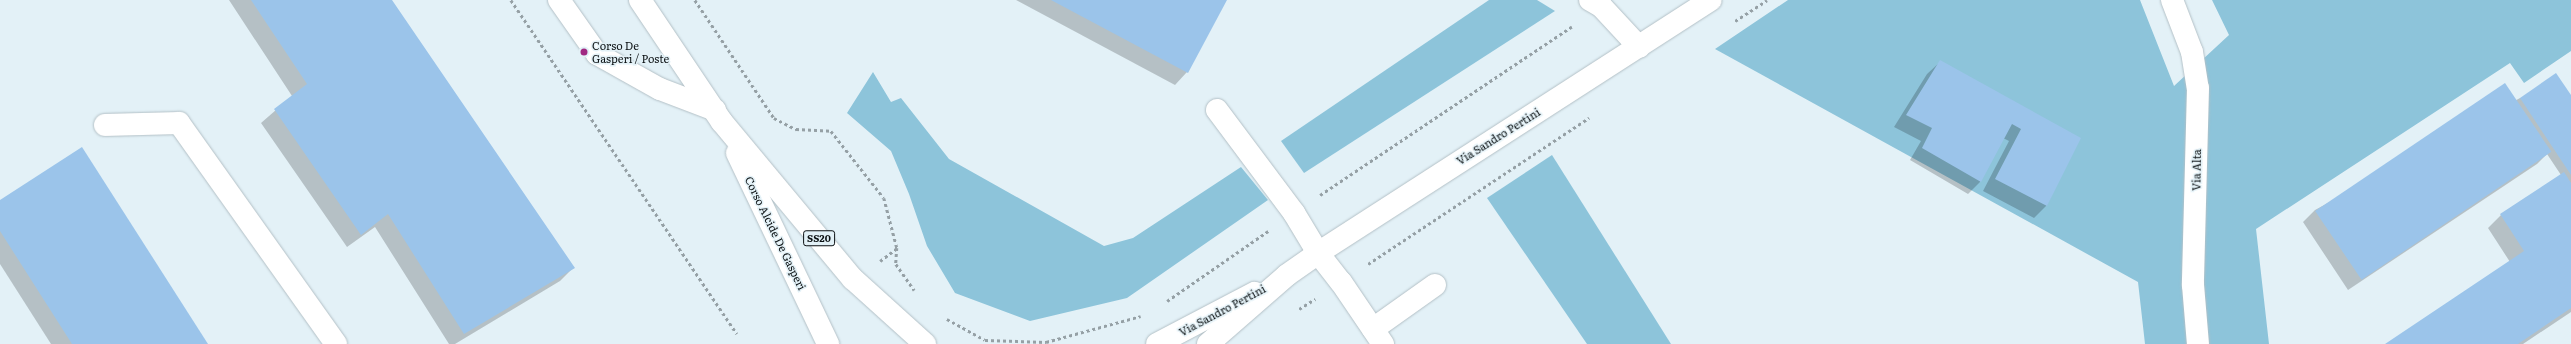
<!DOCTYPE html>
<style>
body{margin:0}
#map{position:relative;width:2571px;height:344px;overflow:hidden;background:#e3f1f7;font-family:Literata,serif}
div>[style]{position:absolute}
.green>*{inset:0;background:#8dc4da}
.shadow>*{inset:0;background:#0003}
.building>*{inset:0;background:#9bc4ea;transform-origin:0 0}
.path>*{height:2.5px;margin-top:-1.25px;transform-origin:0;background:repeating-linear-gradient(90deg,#95a0a5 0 3px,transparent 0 6px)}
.roads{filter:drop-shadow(0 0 1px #b3c0c6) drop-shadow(0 0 1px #b3c0c6)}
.minor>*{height:22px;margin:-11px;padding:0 11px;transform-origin:11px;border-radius:11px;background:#fff}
.major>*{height:22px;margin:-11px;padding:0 11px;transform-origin:11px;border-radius:11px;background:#fff}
.dots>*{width:11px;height:11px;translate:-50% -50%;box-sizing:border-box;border:2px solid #e3f1f7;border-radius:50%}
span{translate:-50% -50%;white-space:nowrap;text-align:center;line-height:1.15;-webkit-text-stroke:3px #e3f1f7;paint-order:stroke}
.shield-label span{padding:1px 3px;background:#e3f1f7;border:1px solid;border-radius:3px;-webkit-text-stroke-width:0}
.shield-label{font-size:10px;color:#0c1113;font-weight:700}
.poi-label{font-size:11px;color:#0c1113}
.left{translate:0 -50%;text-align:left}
.street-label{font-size:11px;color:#0c1113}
</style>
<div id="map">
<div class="green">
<i style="clip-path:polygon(1489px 0,1537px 0,1555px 11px,1304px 173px,1281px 141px)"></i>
<i style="clip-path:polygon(1788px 0,2140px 0,2174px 86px,2229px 35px,2212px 0,2571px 0,2571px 51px,2524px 83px,2510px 63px,2256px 229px,2269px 344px,2145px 344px,2138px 282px,1715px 49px)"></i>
<i style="clip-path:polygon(873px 72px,891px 102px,901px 98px,949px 159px,1104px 246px,1133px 238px,1241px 167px,1268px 200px,1127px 298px,1030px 321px,955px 293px,927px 246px,909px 194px,891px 151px,847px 113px)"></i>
<i style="clip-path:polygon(1552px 155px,1671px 344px,1587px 344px,1487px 198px)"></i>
</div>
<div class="shadow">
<i style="clip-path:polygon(229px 0,390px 0,573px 268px,560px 281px,455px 344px,449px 344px,375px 227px,347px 247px,261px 123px,292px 96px)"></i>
<i style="clip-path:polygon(1016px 0,1226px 0,1187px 72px,1175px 85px)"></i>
<i style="clip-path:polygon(1940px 62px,2079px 138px,2047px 205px,2034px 218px,1983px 191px,2009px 141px,2003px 138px,1980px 182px,1968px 194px,1910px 160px,1921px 141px,1894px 127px,1927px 74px)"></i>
<i style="clip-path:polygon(2571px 97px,2571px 312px,2523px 344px,2387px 344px,2510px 262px,2488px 228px,2501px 215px,2561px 175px,2547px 154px,2537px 164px,2348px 290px,2303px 222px,2315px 210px,2520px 98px)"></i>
<i style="clip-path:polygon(0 201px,207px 344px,51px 344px,0 264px)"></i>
</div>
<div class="building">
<i style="clip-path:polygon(251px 0,392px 0,575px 268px,464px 334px,388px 214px,361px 235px,274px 109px,307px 84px)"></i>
<i style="clip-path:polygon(1051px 0,1227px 0,1188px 73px)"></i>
<i style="clip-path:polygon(1940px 60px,2081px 138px,2047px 206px,1995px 179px,2021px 129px,2012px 124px,1981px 182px,1922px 148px,1932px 128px,1906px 115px)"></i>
<i style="clip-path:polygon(2556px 73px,2571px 95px,2571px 175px,2520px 98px)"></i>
<i style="left:2505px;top:83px;width:83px;height:229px;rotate:56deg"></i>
<i style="clip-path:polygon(82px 147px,208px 344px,72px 344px,0 231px,0 200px)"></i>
<i style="clip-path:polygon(2564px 172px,2571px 183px,2571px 308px,2518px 344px,2385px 344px,2524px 251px,2500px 214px)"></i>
</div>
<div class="path">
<i style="left:511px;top:0;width:403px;rotate:55.9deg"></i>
<i style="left:695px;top:0;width:142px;rotate:56.2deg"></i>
<i style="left:774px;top:118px;width:25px;rotate:27deg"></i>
<i style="left:796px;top:129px;width:35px;rotate:3deg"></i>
<i style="left:831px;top:131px;width:85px;rotate:51.7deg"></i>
<i style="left:884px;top:198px;width:52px;rotate:75.4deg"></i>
<i style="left:897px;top:248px;width:16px;rotate:94deg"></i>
<i style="left:896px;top:264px;width:32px;rotate:55deg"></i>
<i style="left:1735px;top:21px;width:38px;rotate:-33deg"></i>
<i style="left:1320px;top:195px;width:303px;rotate:-33.8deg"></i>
<i style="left:880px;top:261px;width:21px;rotate:-37deg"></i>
<i style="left:1368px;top:264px;width:265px;rotate:-33.5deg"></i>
<i style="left:1167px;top:301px;width:123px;rotate:-34.7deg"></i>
<i style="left:1299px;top:309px;width:19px;rotate:-32deg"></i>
<i style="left:947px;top:319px;width:43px;rotate:28.9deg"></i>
<i style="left:985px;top:340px;width:61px;rotate:1.9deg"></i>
<i style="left:1046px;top:342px;width:98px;rotate:-15.3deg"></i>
</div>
<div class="roads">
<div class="minor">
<i style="left:559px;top:0;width:66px;rotate:54.9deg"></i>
<i style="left:597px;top:54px;width:72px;rotate:29.1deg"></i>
<i style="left:660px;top:89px;width:59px;rotate:20.9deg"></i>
<i style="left:1590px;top:0;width:13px;rotate:29deg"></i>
<i style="left:1601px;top:6px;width:56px;rotate:47.2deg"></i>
<i style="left:2172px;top:0;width:56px;rotate:69deg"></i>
<i style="left:2192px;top:52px;width:36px;rotate:81deg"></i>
<i style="left:2198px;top:88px;width:197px;rotate:91.5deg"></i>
<i style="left:2193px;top:285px;width:59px;rotate:85.2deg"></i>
<i style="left:1217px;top:110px;width:129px;rotate:53.2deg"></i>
<i style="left:1294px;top:213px;width:47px;rotate:59deg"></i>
<i style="left:1318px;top:253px;width:37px;rotate:52deg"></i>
<i style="left:1341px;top:282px;width:75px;rotate:55.9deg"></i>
<i style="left:105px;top:125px;width:74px;rotate:-1.5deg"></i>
<i style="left:179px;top:123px;width:271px;rotate:54.6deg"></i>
<i style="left:1373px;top:329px;width:76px;rotate:-35.4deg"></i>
<i style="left:1157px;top:344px;width:110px;rotate:-27.7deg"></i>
<i style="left:1208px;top:344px;width:105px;rotate:-41.1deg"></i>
<i style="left:1287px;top:275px;width:38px;rotate:-35deg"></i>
<i style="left:1318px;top:253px;width:467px;rotate:-32.8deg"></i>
</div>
<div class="major">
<i style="left:640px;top:0;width:147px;rotate:56.1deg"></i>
<i style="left:722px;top:122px;width:204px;rotate:50.2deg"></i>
<i style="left:853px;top:279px;width:97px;rotate:42.1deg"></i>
<i style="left:737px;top:153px;width:212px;rotate:64.5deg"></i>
</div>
</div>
<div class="dots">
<i style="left:584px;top:52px;background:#a02982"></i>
</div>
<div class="shield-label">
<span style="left:819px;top:238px">SS20</span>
</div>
<div class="poi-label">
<span class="left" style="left:592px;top:52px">Corso De<br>Gasperi / Poste</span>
</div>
<div class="street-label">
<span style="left:1498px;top:136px;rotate:-32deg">Via Sandro Pertini</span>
<span style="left:2196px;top:170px;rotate:-89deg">Via Alta</span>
<span style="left:776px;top:233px;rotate:64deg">Corso Alcide De Gasperi</span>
<span style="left:1222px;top:310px;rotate:-28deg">Via Sandro Pertini</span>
</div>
</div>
